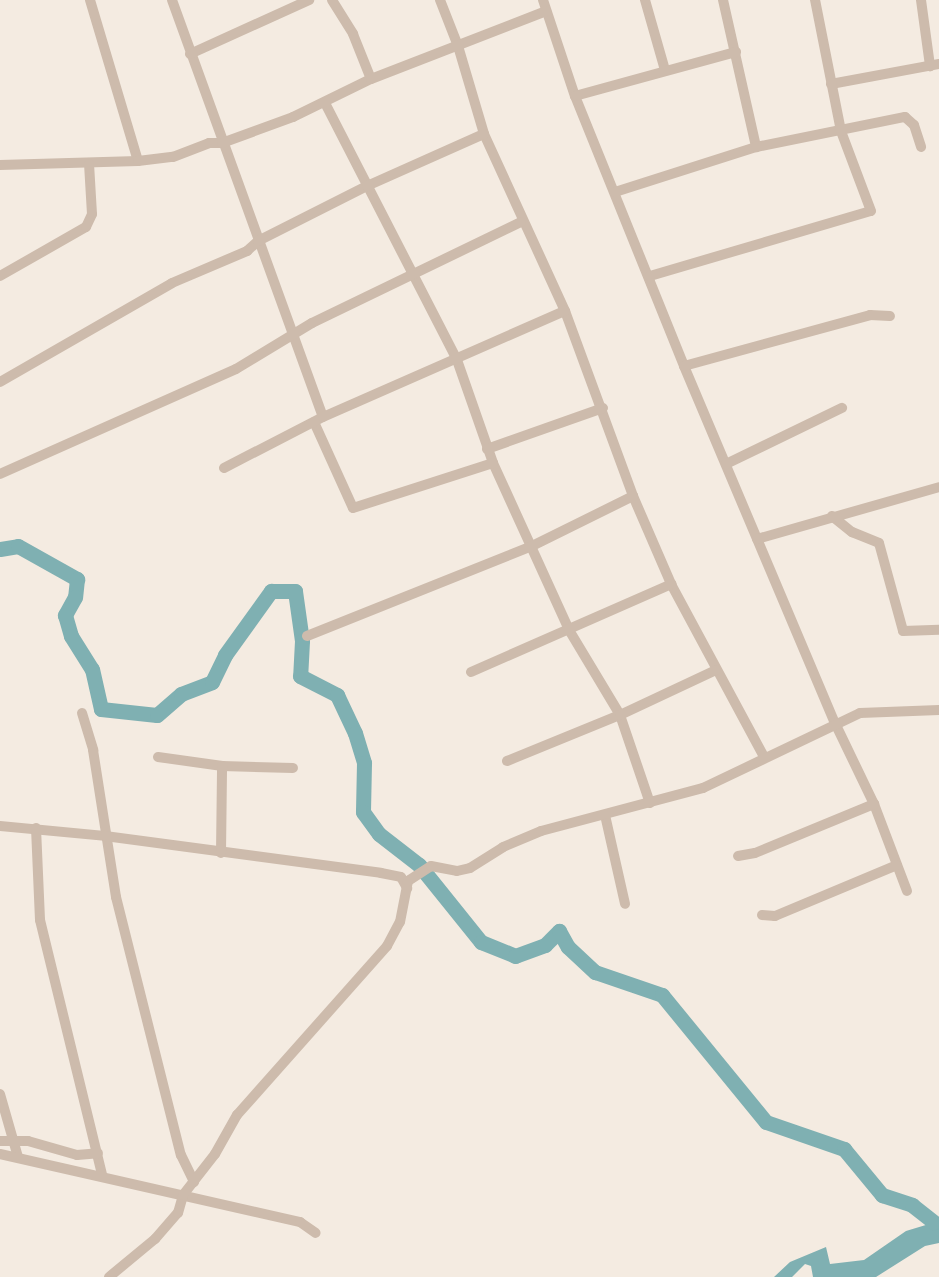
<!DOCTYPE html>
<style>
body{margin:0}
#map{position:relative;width:939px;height:1277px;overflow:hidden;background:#f4ebe1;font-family:"Fira Sans",sans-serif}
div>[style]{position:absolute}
.water>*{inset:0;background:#7fb0b2}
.river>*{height:15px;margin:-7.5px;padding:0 7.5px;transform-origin:7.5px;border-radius:7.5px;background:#7fb0b2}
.minor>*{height:10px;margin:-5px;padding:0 5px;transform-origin:5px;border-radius:5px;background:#cdbbac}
span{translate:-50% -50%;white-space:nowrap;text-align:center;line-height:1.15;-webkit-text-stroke:4.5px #fbf5ee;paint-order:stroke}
</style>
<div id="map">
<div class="water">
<i style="clip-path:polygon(939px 1221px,939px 1243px,925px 1246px,876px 1277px,813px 1277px,811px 1266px,805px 1264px,792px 1277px,774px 1277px,790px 1262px,826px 1247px,830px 1264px,864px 1260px,906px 1231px)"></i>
</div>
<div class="river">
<i style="left:0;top:549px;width:18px;rotate:-9deg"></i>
<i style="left:18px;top:546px;width:68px;rotate:29.2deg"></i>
<i style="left:77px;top:579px;width:18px;rotate:96deg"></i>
<i style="left:75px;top:597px;width:21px;rotate:119deg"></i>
<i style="left:65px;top:615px;width:22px;rotate:74deg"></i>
<i style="left:71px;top:636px;width:39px;rotate:58deg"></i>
<i style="left:92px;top:669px;width:41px;rotate:77.3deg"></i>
<i style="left:101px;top:709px;width:56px;rotate:6.1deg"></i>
<i style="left:157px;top:715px;width:32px;rotate:-41deg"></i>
<i style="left:181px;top:694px;width:33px;rotate:-21deg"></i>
<i style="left:212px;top:682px;width:30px;rotate:-64deg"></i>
<i style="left:225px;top:655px;width:79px;rotate:-54.3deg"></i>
<i style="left:271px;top:591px;width:24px"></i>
<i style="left:295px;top:591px;width:50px;rotate:82deg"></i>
<i style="left:302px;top:641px;width:35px;rotate:93deg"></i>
<i style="left:300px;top:676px;width:42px;rotate:27.2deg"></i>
<i style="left:337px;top:695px;width:42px;rotate:64.7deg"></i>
<i style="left:355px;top:733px;width:31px;rotate:73deg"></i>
<i style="left:364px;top:763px;width:49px;rotate:91.2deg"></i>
<i style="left:363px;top:812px;width:27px;rotate:54deg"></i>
<i style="left:379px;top:834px;width:51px;rotate:37.8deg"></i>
<i style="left:419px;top:865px;width:99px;rotate:51.2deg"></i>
<i style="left:481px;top:942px;width:37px;rotate:22deg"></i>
<i style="left:515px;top:956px;width:32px;rotate:-20deg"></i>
<i style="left:545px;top:945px;width:20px;rotate:-45deg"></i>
<i style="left:559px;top:931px;width:18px;rotate:61deg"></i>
<i style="left:568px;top:947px;width:37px;rotate:43deg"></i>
<i style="left:595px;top:972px;width:71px;rotate:18.9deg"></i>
<i style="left:662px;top:995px;width:164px;rotate:50.7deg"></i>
<i style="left:766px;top:1122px;width:83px;rotate:19.1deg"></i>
<i style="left:844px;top:1149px;width:60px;rotate:50.4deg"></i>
<i style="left:882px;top:1195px;width:32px;rotate:18deg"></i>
<i style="left:912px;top:1205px;width:28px;rotate:38deg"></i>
</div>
<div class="minor">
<i style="left:90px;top:0;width:168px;rotate:73.4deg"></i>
<i style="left:172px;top:0;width:443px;rotate:70.1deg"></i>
<i style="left:332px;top:0;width:40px;rotate:58deg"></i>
<i style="left:353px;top:34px;width:48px;rotate:68.2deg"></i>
<i style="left:440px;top:0;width:49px;rotate:68.6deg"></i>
<i style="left:458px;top:46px;width:92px;rotate:73.5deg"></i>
<i style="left:484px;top:134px;width:195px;rotate:65.4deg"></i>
<i style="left:565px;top:311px;width:197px;rotate:69.8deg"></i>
<i style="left:633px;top:496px;width:96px;rotate:66.6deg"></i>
<i style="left:671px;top:584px;width:196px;rotate:61.7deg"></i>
<i style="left:543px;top:0;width:101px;rotate:71.6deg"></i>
<i style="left:575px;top:96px;width:291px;rotate:68deg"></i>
<i style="left:684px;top:366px;width:388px;rotate:67.1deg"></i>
<i style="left:835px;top:723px;width:90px;rotate:64.3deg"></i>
<i style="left:874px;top:804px;width:93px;rotate:69.2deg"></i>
<i style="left:645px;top:0;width:73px;rotate:74.1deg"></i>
<i style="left:723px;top:0;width:151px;rotate:77.3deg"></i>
<i style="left:921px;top:0;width:67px;rotate:82.2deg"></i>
<i style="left:190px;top:54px;width:131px;rotate:-24.4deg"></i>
<i style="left:831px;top:84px;width:110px;rotate:-10.5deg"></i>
<i style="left:575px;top:96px;width:167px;rotate:-15.3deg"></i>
<i style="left:325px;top:103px;width:289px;rotate:62.8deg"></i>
<i style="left:457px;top:360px;width:109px;rotate:70.7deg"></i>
<i style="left:493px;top:463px;width:183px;rotate:65.5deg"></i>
<i style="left:569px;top:630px;width:99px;rotate:59deg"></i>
<i style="left:620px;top:715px;width:93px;rotate:71.2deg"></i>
<i style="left:0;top:165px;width:138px;rotate:-1.7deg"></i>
<i style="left:138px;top:161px;width:35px;rotate:-7deg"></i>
<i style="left:173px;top:157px;width:39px;rotate:-21deg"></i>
<i style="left:209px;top:143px;width:13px"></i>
<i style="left:222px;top:143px;width:76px;rotate:-20.1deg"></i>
<i style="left:293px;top:117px;width:87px;rotate:-26deg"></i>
<i style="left:371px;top:79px;width:188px;rotate:-21.2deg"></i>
<i style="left:615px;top:192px;width:148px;rotate:-17.7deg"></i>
<i style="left:756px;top:147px;width:152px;rotate:-11.4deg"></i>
<i style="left:905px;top:117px;width:12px;rotate:42deg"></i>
<i style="left:914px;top:125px;width:23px;rotate:72deg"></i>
<i style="left:0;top:276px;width:99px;rotate:-29.7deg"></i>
<i style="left:86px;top:227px;width:14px;rotate:-65deg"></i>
<i style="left:92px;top:214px;width:50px;rotate:-93.4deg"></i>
<i style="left:650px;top:276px;width:230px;rotate:-16.4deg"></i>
<i style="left:871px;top:211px;width:85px;rotate:-110.6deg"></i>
<i style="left:841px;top:131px;width:134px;rotate:-101.2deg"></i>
<i style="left:684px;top:366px;width:193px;rotate:-15.3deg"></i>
<i style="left:870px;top:315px;width:20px;rotate:3deg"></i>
<i style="left:0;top:382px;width:198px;rotate:-29.9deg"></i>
<i style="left:172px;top:283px;width:82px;rotate:-23.1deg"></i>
<i style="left:247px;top:251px;width:15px;rotate:-42deg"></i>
<i style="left:258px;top:241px;width:122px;rotate:-26.8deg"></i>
<i style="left:367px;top:186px;width:128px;rotate:-24deg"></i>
<i style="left:314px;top:422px;width:94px;rotate:65.6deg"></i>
<i style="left:353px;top:508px;width:147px;rotate:-17.8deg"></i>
<i style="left:487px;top:449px;width:123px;rotate:-19.5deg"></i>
<i style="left:726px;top:464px;width:129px;rotate:-25.8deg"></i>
<i style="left:224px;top:468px;width:111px;rotate:-27.3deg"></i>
<i style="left:323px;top:417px;width:264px;rotate:-23.7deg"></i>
<i style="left:0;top:474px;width:258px;rotate:-24deg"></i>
<i style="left:236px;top:369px;width:89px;rotate:-31.2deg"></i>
<i style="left:312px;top:323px;width:232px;rotate:-25.8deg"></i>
<i style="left:832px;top:516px;width:26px;rotate:39deg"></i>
<i style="left:852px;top:532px;width:29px;rotate:22deg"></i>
<i style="left:879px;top:543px;width:91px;rotate:74.7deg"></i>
<i style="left:903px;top:631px;width:36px;rotate:-2deg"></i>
<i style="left:757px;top:539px;width:189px;rotate:-15.9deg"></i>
<i style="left:307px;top:636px;width:240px;rotate:-21.8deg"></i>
<i style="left:530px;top:547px;width:115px;rotate:-26.3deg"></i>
<i style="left:471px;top:672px;width:219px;rotate:-23.7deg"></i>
<i style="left:82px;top:713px;width:39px;rotate:73deg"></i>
<i style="left:93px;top:750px;width:149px;rotate:81.1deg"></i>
<i style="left:116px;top:897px;width:266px;rotate:75.9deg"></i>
<i style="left:181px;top:1155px;width:30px;rotate:64deg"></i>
<i style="left:158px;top:757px;width:65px;rotate:8deg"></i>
<i style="left:222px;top:766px;width:71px;rotate:1.6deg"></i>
<i style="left:507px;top:761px;width:122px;rotate:-22.2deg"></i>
<i style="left:620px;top:715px;width:106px;rotate:-25.1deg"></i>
<i style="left:605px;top:815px;width:91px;rotate:77.3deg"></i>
<i style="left:0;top:826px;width:105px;rotate:5.4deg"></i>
<i style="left:105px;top:836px;width:278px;rotate:7.6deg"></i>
<i style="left:381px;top:873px;width:20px;rotate:11deg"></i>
<i style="left:401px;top:877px;width:13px;rotate:61deg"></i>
<i style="left:36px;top:828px;width:92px;rotate:87.5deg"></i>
<i style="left:40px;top:920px;width:261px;rotate:76.3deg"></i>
<i style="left:221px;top:853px;width:87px;rotate:-89.3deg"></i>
<i style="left:738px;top:856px;width:17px;rotate:-10deg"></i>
<i style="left:755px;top:853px;width:129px;rotate:-22.4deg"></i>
<i style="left:762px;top:915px;width:13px;rotate:4deg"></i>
<i style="left:775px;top:916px;width:132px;rotate:-22.7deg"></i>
<i style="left:0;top:1094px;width:66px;rotate:74.1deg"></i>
<i style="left:0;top:1141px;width:28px"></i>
<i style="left:28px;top:1141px;width:51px;rotate:15.9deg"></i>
<i style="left:77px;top:1155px;width:21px;rotate:-5deg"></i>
<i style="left:0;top:1154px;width:308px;rotate:12.8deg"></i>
<i style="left:300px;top:1222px;width:19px;rotate:35deg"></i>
<i style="left:109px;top:1277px;width:60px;rotate:-39.6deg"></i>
<i style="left:155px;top:1239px;width:35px;rotate:-49deg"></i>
<i style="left:178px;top:1213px;width:19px;rotate:-74deg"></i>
<i style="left:183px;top:1195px;width:52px;rotate:-52deg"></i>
<i style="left:215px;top:1154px;width:45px;rotate:-60.6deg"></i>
<i style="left:237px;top:1115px;width:226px;rotate:-48.4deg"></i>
<i style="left:387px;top:946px;width:27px;rotate:-62deg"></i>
<i style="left:400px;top:922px;width:42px;rotate:-79deg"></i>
<i style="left:408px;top:881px;width:27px;rotate:-33deg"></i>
<i style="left:431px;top:866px;width:26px;rotate:11deg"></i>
<i style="left:457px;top:871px;width:13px;rotate:-13deg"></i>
<i style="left:470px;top:868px;width:39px;rotate:-32deg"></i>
<i style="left:503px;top:847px;width:41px;rotate:-22.8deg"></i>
<i style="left:541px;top:831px;width:168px;rotate:-14.9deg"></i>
<i style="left:703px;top:788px;width:174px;rotate:-25.5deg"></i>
<i style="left:860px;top:713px;width:79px;rotate:-2.2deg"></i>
</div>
</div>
